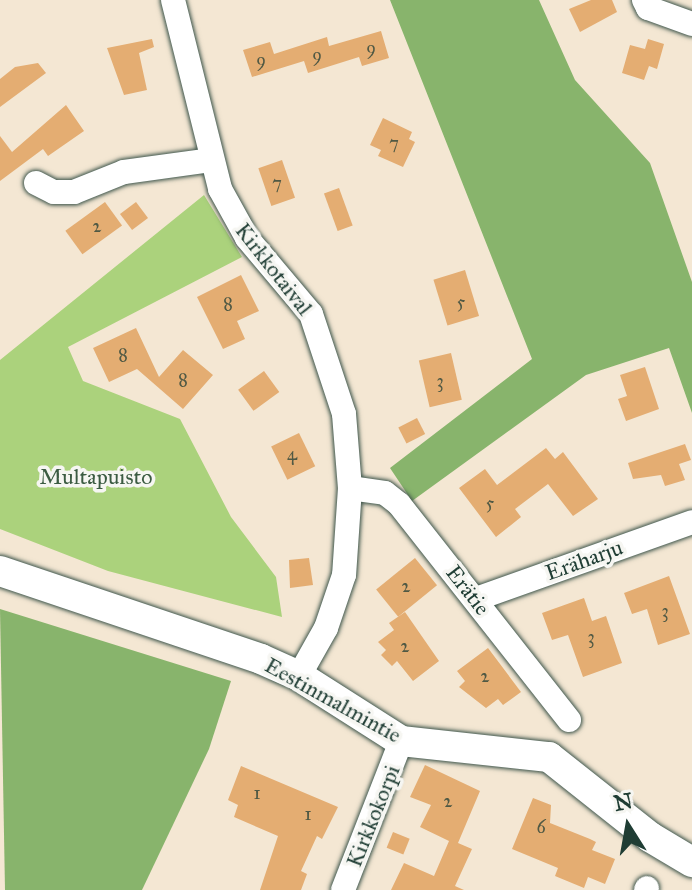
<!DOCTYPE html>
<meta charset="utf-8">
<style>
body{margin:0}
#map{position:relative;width:692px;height:890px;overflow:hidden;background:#f4e7d3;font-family:"IM FELL Great Primer",serif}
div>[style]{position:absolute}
.green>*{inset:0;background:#abd27c}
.forest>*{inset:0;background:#88b46c}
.building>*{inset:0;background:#e4ad72;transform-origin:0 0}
.roads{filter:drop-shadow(0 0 2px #3f564c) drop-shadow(0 0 2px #3f564c)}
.minor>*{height:24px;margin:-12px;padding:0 12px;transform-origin:12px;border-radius:12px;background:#fff}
.tertiary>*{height:30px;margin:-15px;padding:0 15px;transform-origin:15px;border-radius:15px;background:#fff}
span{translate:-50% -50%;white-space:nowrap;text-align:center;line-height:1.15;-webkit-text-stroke:7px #f6f6f2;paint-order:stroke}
.number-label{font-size:18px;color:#505944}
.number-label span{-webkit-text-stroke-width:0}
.street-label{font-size:22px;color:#1f3d34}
.park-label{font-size:22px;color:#3b5b42}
.north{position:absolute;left:588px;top:786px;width:80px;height:80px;-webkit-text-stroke:6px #f6f6f2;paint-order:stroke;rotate:349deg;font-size:22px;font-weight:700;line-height:32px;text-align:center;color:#1f3d34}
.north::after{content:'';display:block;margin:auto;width:28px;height:36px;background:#1f3d34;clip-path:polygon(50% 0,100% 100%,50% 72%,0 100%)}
</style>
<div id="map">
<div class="green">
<i style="clip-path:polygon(204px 195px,242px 257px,68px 347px,83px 381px,180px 419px,231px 517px,276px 577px,282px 617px,108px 571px,0 529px,0 360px)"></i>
</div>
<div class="forest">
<i style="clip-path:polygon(390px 0,539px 0,575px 80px,650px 163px,692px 282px,692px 413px,669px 348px,586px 375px,412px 501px,390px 468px,532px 359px)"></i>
<i style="clip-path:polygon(0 609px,231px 681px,209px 749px,142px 890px,5px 890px)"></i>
</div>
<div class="building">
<i style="clip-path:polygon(591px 0,612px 0,617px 12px,580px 32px,569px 9px)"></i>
<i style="clip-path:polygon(381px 31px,389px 58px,362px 66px,359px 57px,308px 73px,304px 61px,252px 77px,243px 50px,270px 42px,274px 54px,327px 37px,329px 46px)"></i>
<i style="clip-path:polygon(152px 39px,154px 47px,139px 53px,147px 90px,124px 95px,107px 48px)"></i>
<i style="clip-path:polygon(648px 39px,664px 44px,657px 69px,649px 66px,644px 80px,622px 73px,630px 45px,645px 49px)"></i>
<i style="clip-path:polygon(38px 63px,46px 73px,0 107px,0 79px,15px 67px)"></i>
<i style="clip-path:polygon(66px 105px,84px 131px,48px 156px,43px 149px,0 181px,0 136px,12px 152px)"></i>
<i style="clip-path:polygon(383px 118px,412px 132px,409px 139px,415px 142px,403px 167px,378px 156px,381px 150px,370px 145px)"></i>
<i style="left:282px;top:160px;width:40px;height:25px;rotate:71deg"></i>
<i style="left:339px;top:188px;width:40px;height:16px;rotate:70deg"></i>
<i style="left:105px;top:202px;width:29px;height:49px;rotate:54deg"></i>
<i style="left:136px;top:202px;width:20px;height:20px;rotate:53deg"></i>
<i style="left:465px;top:270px;width:48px;height:33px;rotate:73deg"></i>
<i style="clip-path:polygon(241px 275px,259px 311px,237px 321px,245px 339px,223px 349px,197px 297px)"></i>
<i style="clip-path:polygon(136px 328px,159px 377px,183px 350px,213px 375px,183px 409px,137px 369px,109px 382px,93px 348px)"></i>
<i style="left:451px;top:353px;width:48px;height:33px;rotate:77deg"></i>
<i style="clip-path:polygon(645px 367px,659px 409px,626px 421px,618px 399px,627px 396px,620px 375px)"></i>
<i style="left:264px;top:371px;width:26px;height:32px;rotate:54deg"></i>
<i style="left:417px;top:418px;width:18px;height:21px;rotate:63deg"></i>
<i style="left:299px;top:433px;width:37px;height:31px;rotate:64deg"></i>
<i style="clip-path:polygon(685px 444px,691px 460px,679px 464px,685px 480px,665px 486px,661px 475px,633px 479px,628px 463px)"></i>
<i style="clip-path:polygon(546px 448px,555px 459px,563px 452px,598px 499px,573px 516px,548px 484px,515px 509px,521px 517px,496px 537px,459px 488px,485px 469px,497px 485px)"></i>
<i style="clip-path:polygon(309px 558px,313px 585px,290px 588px,289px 560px)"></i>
<i style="left:415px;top:558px;width:35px;height:50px;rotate:51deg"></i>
<i style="clip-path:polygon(669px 576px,690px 634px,658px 645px,647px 609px,632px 614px,624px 593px)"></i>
<i style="clip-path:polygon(584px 598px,592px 621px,606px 616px,622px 663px,583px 677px,568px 635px,552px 640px,542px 613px)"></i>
<i style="clip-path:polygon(405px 612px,439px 661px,413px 681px,397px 661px,392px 666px,381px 655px,386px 650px,378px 642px,394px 630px,389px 623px)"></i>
<i style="clip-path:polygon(488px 648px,521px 692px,503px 705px,498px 699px,486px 708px,459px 687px,465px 681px,457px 671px)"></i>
<i style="clip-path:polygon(425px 765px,480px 791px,458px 843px,472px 849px,455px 886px,464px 890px,391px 890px,404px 863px,434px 876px,449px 841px,420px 827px,431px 805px,410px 797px)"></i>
<i style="clip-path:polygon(241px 766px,338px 807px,322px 839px,317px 836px,301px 871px,307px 874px,301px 890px,260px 890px,278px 836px,234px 817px,238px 805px,228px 800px)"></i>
<i style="clip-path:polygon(533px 798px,551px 805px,550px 823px,590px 839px,596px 842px,592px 850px,615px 859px,605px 884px,588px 877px,584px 888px,555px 876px,558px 868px,512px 849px)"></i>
<i style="left:393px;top:832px;width:18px;height:17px;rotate:22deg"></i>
</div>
<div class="roads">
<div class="minor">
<i style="left:173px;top:0;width:195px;rotate:76deg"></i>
<i style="left:220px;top:189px;width:56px;rotate:61.1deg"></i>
<i style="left:247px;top:238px;width:99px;rotate:49.9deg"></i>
<i style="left:311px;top:314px;width:105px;rotate:71.7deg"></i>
<i style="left:344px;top:414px;width:74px;rotate:85.4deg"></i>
<i style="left:350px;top:488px;width:87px;rotate:93.9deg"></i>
<i style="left:344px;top:575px;width:56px;rotate:108.8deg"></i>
<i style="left:326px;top:628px;width:55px;rotate:119.4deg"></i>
<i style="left:644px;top:0;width:9px;rotate:63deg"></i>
<i style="left:648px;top:8px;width:47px;rotate:20deg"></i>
<i style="left:36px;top:183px;width:20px;rotate:27deg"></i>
<i style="left:54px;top:192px;width:20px"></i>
<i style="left:74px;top:192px;width:54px;rotate:-21.8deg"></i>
<i style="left:124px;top:172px;width:89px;rotate:-7.8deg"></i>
<i style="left:350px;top:488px;width:35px;rotate:8deg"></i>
<i style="left:385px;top:493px;width:18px;rotate:38deg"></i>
<i style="left:399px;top:504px;width:275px;rotate:51.8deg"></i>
<i style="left:476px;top:599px;width:229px;rotate:-19.6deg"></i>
<i style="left:343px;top:890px;width:160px;rotate:-68.7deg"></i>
<i style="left:646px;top:890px;width:2px;rotate:-63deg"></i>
</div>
<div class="tertiary">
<i style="left:0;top:571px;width:275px;rotate:18.6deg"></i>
<i style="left:261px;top:659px;width:42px;rotate:24.1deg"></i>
<i style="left:299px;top:676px;width:121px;rotate:32.5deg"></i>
<i style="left:401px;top:741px;width:149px;rotate:6.2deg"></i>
<i style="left:549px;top:757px;width:129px;rotate:38.4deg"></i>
<i style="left:650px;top:837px;width:49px;rotate:30.8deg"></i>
</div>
</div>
<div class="number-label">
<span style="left:371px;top:48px">9</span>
<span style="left:317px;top:55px">9</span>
<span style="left:261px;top:60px">9</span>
<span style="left:394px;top:143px">7</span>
<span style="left:277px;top:183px">7</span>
<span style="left:97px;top:226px">2</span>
<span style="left:461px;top:302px">5</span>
<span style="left:228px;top:304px">8</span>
<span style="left:123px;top:355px">8</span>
<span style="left:183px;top:380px">8</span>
<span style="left:440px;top:381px">3</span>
<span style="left:292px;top:454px">4</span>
<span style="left:490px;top:503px">5</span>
<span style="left:406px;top:586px">2</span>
<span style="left:665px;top:611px">3</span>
<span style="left:591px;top:637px">3</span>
<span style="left:405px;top:646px">2</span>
<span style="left:485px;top:676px">2</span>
<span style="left:257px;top:793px">1</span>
<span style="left:448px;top:801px">2</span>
<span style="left:308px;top:814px">1</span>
<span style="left:541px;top:827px">6</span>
</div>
<div class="street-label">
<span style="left:274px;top:269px;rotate:52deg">Kirkkotaival</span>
<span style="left:584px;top:560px;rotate:-20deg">Eräharju</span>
<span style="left:468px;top:590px;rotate:52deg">Erätie</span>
<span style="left:333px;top:700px;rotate:29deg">Eestinmalmintie</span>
<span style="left:373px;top:816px;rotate:-68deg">Kirkkokorpi</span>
</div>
<div class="park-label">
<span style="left:96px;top:477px">Multapuisto</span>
</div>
<div class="north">N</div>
</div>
